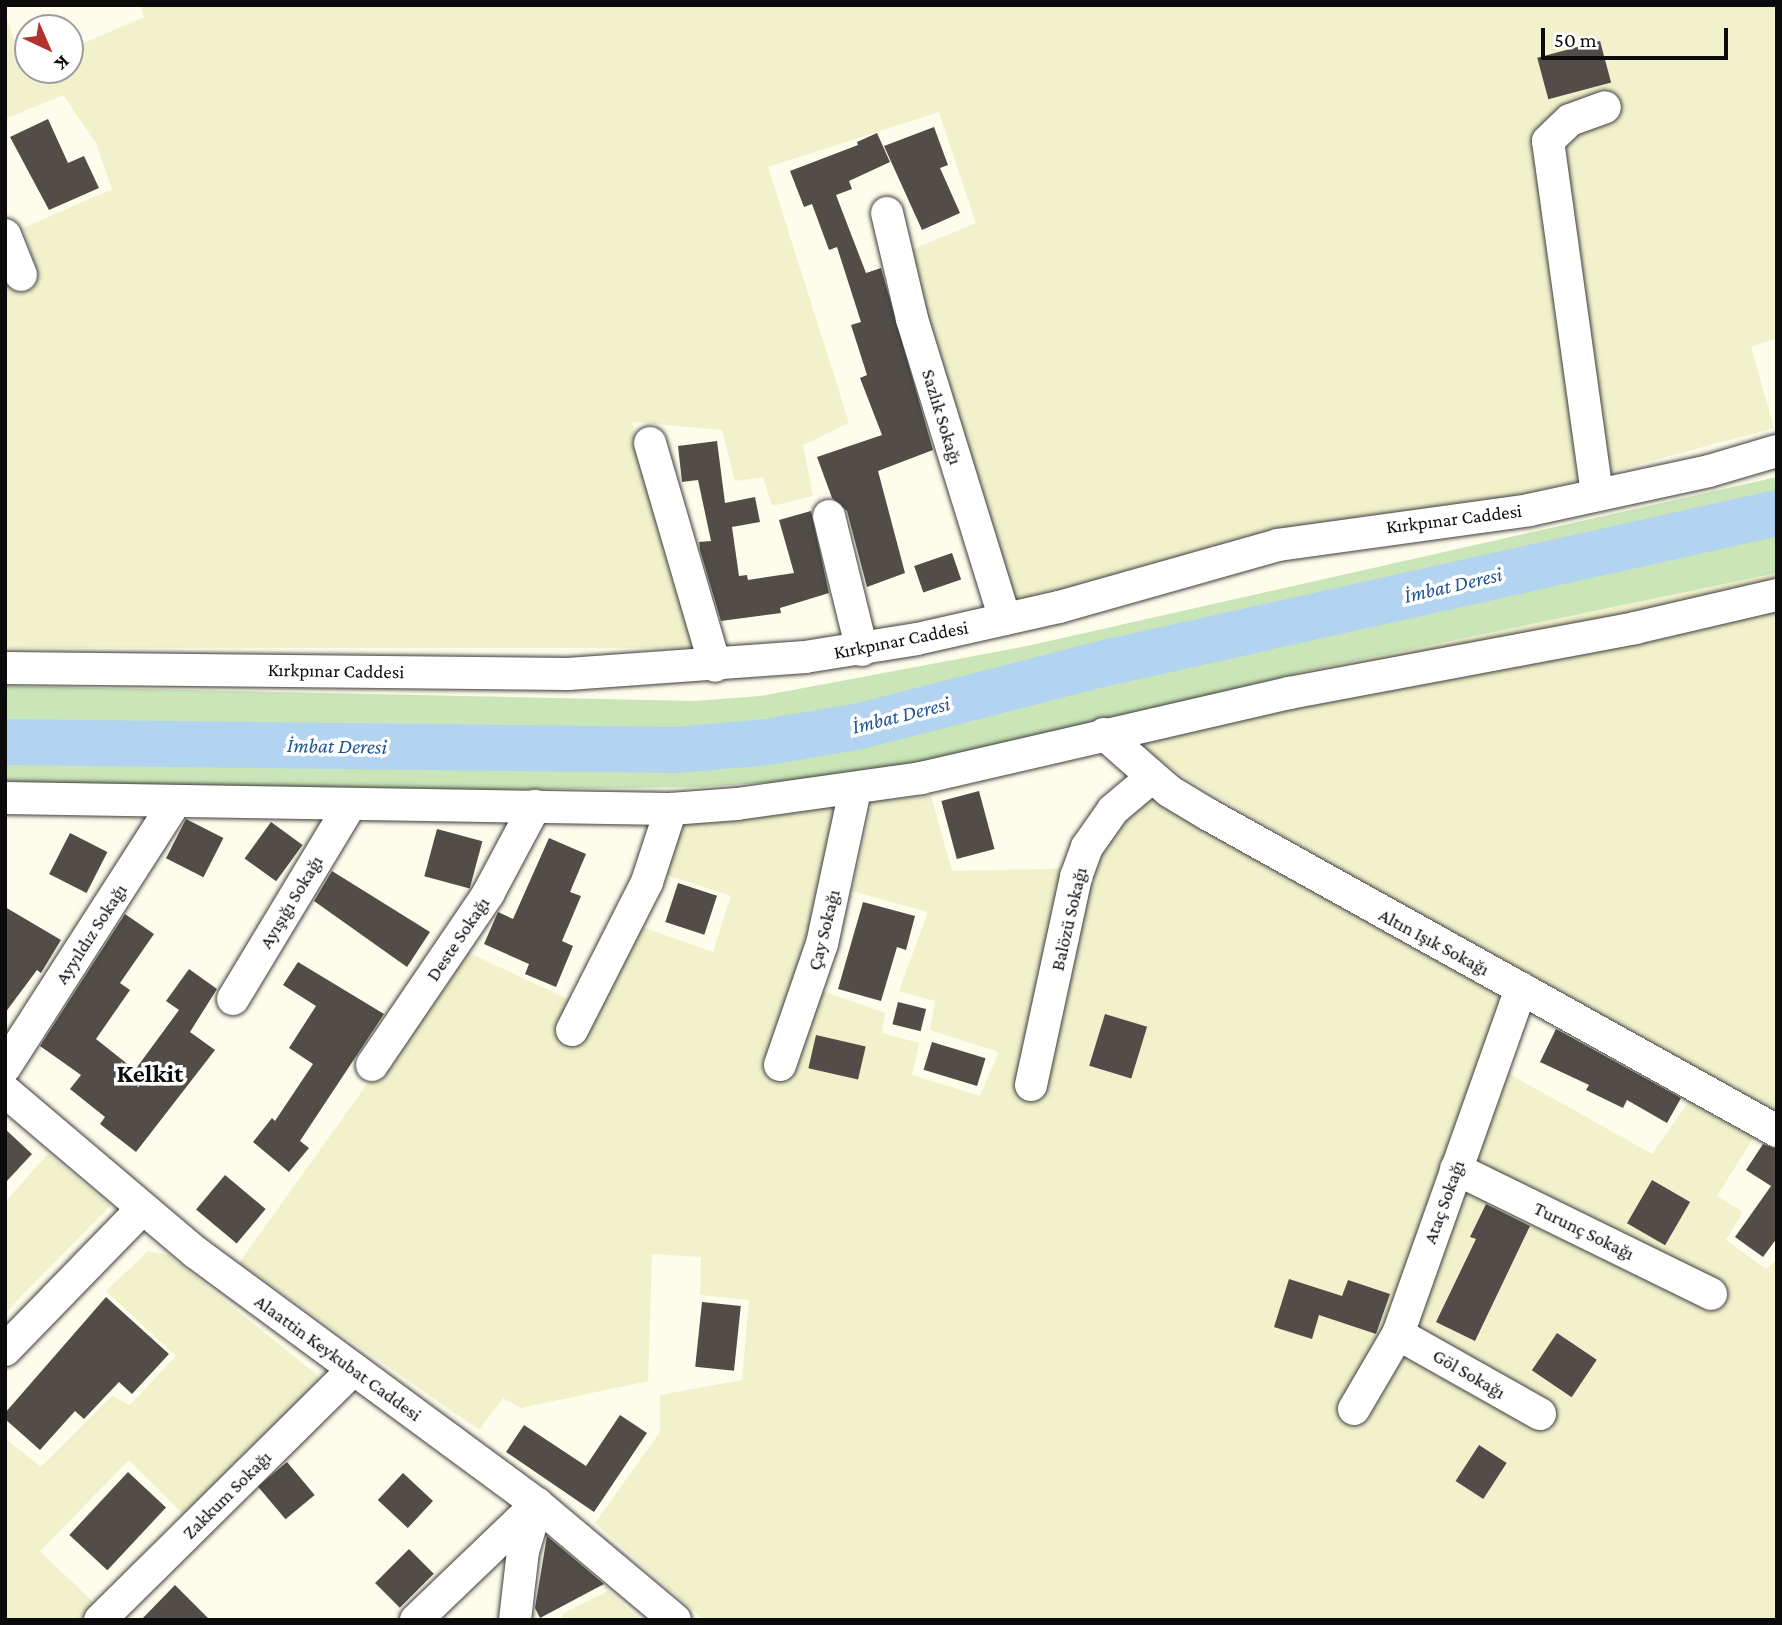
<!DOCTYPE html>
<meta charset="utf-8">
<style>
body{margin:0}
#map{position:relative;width:1782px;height:1625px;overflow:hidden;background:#fefcea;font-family:"Crimson Pro",serif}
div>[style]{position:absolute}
.farmland>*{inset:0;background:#f1f1cc}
.green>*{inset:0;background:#cae5b7}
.river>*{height:46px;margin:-23px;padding:0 23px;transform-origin:23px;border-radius:23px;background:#b2d4f1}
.building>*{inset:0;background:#524d48;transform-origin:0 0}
.roads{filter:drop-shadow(0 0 2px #3e3e3e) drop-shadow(0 0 2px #3e3e3e)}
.minor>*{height:32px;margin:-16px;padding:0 16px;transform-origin:16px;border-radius:16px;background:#fff}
span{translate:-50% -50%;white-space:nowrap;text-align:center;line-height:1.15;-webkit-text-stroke:7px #fff;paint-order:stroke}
.street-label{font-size:19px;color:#0b0b0b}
.water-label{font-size:21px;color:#1e5492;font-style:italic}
.district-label{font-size:26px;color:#0b0b0b;font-weight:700}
.frame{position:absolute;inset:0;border:7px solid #0b0b0b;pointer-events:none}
.north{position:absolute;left:14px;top:14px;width:70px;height:70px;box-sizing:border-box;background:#fff;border:2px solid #9d9d9d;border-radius:50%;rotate:136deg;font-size:19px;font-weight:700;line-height:28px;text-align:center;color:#0b0b0b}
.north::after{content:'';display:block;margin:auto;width:24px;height:32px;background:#b0342d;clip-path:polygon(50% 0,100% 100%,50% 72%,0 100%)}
.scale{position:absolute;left:1541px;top:28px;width:187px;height:32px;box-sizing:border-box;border:4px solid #0b0b0b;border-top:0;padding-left:9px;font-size:21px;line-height:24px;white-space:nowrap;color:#0b0b0b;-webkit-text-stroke:5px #fff;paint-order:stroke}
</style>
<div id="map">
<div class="farmland">
<i style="clip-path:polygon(140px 5px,1777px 5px,1777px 338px,1751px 347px,1774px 428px,1528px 494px,1385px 514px,1237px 543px,1015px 606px,906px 252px,976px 223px,939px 112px,768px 167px,849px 423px,803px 445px,813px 496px,772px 506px,763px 477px,735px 481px,722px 430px,632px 422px,697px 648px,5px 648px,5px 285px,38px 273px,23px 228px,112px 189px,96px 143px,63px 95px,5px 119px,5px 14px,24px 68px,70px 70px,70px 49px,144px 17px)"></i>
<i style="clip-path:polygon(1777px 573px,1777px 1112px,1371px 888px,1178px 773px,1109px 721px,1301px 672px)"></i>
<i style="clip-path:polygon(931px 796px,952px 871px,1094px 868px,1108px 833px,1149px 799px,1165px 801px,1509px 996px,1486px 1061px,1652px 1154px,1692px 1097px,1755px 1135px,1717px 1196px,1743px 1212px,1726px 1240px,1766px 1269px,1777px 1259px,1777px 1620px,704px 1620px,595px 1523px,660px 1432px,660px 1395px,742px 1380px,749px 1300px,700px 1295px,701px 1257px,652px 1254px,648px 1381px,521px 1408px,503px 1398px,479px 1430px,239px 1263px,463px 950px,593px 1011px,639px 926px,713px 952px,731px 896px,661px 873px,680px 821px,837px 806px,797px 982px,885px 1013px,882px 1033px,919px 1043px,912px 1075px,980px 1096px,999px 1052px,930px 1030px,935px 1001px,899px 991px,928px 912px,852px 891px,873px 800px)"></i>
<i style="clip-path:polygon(48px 1154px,110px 1206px,5px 1313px,5px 1202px)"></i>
<i style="clip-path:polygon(148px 1251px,168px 1255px,316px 1374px,319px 1382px,185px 1516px,129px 1460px,40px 1551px,96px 1605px,80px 1620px,5px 1620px,5px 1438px,41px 1467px,112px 1396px,130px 1405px,176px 1356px,106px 1291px)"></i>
<i style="clip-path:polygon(608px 1591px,641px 1620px,563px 1620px,562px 1614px)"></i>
</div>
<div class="green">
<i style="clip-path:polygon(1777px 477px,1777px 573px,1301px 672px,1109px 721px,856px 777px,699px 787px,303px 792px,5px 781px,5px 686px,694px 701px,760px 696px,1027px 646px)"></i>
</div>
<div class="river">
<i style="left:5px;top:742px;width:671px;rotate:0.68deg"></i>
<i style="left:676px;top:750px;width:91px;rotate:-5deg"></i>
<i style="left:767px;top:742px;width:90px;rotate:-9.6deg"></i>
<i style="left:856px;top:727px;width:262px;rotate:-14.4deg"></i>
<i style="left:1110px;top:662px;width:683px;rotate:-12.59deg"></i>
</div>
<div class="building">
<i style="left:1600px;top:41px;width:43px;height:65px;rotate:75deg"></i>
<i style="clip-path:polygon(48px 119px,68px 163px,84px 156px,99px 188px,49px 210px,10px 137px)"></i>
<i style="clip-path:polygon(934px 127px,948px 165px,940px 168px,960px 213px,922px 230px,884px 146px)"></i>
<i style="clip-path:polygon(877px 133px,890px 162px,849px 181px,852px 189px,836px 195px,866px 273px,881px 268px,933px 450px,878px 471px,905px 573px,867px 587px,847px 511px,832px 498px,817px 457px,882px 435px,860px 378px,867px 375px,851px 325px,861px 322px,837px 247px,829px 250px,812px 204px,804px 207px,790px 171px,858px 145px,857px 142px)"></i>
<i style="clip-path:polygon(717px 441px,725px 503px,755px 497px,760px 522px,732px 527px,739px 576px,747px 575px,748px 580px,794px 573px,779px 520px,811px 511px,829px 593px,780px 608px,781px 613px,721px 621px,700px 550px,699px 542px,711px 541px,698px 480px,682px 482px,678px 446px)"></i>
<i style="left:952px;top:553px;width:28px;height:40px;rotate:71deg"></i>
<i style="left:979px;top:791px;width:60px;height:39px;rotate:75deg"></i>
<i style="left:186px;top:819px;width:42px;height:44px;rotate:27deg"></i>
<i style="left:271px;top:822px;width:39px;height:45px;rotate:36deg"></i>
<i style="left:437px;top:829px;width:47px;height:49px;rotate:15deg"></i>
<i style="left:70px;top:833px;width:42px;height:46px;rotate:27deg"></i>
<i style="clip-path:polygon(549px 838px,586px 854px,570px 892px,581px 896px,562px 941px,573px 946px,556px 987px,525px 974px,529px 964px,484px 944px,498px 912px,513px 919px)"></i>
<i style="clip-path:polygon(332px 871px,430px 932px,407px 967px,314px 901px)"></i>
<i style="left:678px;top:883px;width:41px;height:41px;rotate:18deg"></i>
<i style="clip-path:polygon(863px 902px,915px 916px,906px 950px,897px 947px,881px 1001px,838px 989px)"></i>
<i style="clip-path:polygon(5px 907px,61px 940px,41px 973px,37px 970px,5px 1013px)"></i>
<i style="clip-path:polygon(125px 914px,154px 934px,120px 983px,130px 990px,96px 1039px,135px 1070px,179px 1010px,166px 1001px,189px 969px,217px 989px,190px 1032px,215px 1050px,136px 1152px,100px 1124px,105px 1117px,70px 1089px,81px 1075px,40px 1046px)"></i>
<i style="clip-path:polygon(298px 962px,384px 1014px,300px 1141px,309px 1148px,289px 1172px,253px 1142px,272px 1118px,275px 1121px,313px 1064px,289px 1048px,316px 1006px,283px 985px)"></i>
<i style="left:898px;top:1002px;width:29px;height:23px;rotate:14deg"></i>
<i style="left:1105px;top:1014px;width:44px;height:54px;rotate:17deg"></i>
<i style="clip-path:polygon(1556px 1029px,1681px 1098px,1667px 1123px,1627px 1100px,1623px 1108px,1586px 1090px,1589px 1085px,1540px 1062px)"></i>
<i style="left:816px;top:1035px;width:51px;height:34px;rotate:13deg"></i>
<i style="left:932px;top:1042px;width:56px;height:29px;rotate:17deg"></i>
<i style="clip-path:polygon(5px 1129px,32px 1154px,5px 1183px)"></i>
<i style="clip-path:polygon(1763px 1144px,1777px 1149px,1777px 1238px,1763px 1257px,1735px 1237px,1771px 1186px,1746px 1170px)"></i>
<i style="left:225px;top:1175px;width:53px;height:45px;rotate:40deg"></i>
<i style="left:1652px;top:1180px;width:44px;height:50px;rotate:30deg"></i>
<i style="clip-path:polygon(1486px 1204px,1530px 1226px,1475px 1341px,1436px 1322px,1476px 1239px,1470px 1237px)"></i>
<i style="clip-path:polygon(1289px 1279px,1342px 1296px,1348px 1280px,1390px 1294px,1376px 1334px,1319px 1315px,1312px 1339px,1274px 1327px)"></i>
<i style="clip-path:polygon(106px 1297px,169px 1354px,132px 1394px,119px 1382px,84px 1419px,75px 1411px,40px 1450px,5px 1419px,5px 1413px)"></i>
<i style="left:702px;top:1302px;width:39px;height:65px;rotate:6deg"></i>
<i style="left:1557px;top:1333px;width:48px;height:45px;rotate:34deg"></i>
<i style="clip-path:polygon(620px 1415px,647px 1433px,594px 1512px,506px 1452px,524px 1425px,586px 1466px)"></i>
<i style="left:1479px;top:1445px;width:33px;height:43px;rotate:33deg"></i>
<i style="left:287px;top:1462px;width:43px;height:38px;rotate:50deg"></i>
<i style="left:128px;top:1472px;width:52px;height:86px;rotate:43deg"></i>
<i style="left:403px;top:1473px;width:41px;height:37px;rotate:43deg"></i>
<i style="clip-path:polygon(547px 1536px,604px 1584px,540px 1618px,535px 1608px)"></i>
<i style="left:409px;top:1549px;width:35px;height:48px;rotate:45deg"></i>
<i style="clip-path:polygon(175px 1585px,210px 1620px,141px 1620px)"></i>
</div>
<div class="roads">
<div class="minor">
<i style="left:887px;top:213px;width:109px;rotate:76.7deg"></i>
<i style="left:912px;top:319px;width:314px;rotate:72.8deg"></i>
<i style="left:5px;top:235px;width:43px;rotate:68.2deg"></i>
<i style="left:650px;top:443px;width:232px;rotate:73.7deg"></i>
<i style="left:1597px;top:494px;width:356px;rotate:-97.9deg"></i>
<i style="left:1548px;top:141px;width:30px;rotate:-44deg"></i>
<i style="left:1570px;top:120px;width:37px;rotate:-20deg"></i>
<i style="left:829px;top:516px;width:138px;rotate:76.2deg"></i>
<i style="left:5px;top:668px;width:563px;rotate:0.61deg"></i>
<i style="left:568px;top:674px;width:238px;rotate:-4.1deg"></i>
<i style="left:805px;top:657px;width:113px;rotate:-9.1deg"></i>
<i style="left:917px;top:639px;width:146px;rotate:-12.7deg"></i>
<i style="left:1059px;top:607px;width:228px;rotate:-15.8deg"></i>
<i style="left:1278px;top:545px;width:253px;rotate:-7.9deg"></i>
<i style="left:1529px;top:510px;width:184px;rotate:-12.2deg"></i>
<i style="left:1709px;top:471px;width:71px;rotate:-16.4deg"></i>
<i style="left:1104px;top:734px;width:86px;rotate:41.2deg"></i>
<i style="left:1169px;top:791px;width:47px;rotate:31deg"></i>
<i style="left:1209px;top:815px;width:650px;rotate:29.09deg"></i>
<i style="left:5px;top:798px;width:666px;rotate:0.95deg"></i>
<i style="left:671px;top:809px;width:66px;rotate:-4.3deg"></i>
<i style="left:737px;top:804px;width:186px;rotate:-8deg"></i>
<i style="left:921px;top:778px;width:378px;rotate:-13deg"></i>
<i style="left:1289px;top:693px;width:352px;rotate:-10.6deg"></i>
<i style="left:1635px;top:628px;width:146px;rotate:-13.1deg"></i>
<i style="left:233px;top:999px;width:227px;rotate:-58.9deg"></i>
<i style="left:572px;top:1030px;width:166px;rotate:-63.1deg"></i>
<i style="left:647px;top:882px;width:77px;rotate:-71.8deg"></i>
<i style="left:372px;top:1065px;width:207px;rotate:-55.8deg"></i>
<i style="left:488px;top:894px;width:100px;rotate:-61.9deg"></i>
<i style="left:780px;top:1065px;width:128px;rotate:-70.9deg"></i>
<i style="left:822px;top:944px;width:157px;rotate:-77.9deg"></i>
<i style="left:5px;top:1067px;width:316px;rotate:-57.3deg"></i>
<i style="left:1031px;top:1085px;width:213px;rotate:-77.8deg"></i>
<i style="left:1076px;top:877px;width:32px;rotate:-70deg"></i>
<i style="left:1087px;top:847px;width:45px;rotate:-54.9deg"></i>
<i style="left:1113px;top:810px;width:51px;rotate:-40.2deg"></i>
<i style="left:5px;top:1091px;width:249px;rotate:40.3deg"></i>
<i style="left:195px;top:1252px;width:425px;rotate:36.4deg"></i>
<i style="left:537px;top:1504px;width:180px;rotate:40deg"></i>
<i style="left:1456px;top:1169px;width:284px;rotate:26.1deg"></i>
<i style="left:1398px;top:1334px;width:163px;rotate:29.4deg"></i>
<i style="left:5px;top:1350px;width:197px;rotate:-45.8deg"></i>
<i style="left:1354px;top:1409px;width:87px;rotate:-59.6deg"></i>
<i style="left:1398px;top:1334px;width:367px;rotate:-70.4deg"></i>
<i style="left:100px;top:1620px;width:357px;rotate:-44.7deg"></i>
<i style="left:416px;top:1620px;width:168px;rotate:-43.8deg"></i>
<i style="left:515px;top:1620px;width:69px;rotate:-83.4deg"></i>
<i style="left:523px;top:1551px;width:48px;rotate:-73.1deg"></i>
</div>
</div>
<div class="street-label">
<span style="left:942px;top:417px;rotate:73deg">Sazlık Sokağı</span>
<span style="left:1454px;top:519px;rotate:-7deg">Kırkpınar Caddesi</span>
<span style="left:901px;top:640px;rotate:-11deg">Kırkpınar Caddesi</span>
<span style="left:336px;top:671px;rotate:1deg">Kırkpınar Caddesi</span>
<span style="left:291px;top:902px;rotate:-59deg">Ayışığı Sokağı</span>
<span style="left:1069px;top:919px;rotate:-77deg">Balözü Sokağı</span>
<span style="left:824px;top:930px;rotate:-76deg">Çay Sokağı</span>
<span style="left:91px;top:934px;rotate:-57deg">Ayyıldız Sokağı</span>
<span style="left:458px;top:939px;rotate:-56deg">Deste Sokağı</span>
<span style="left:1434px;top:942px;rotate:28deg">Altın Işık Sokağı</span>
<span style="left:1444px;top:1202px;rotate:-70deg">Ataç Sokağı</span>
<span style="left:1584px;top:1231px;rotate:26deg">Turunç Sokağı</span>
<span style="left:338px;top:1358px;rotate:36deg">Alaattin Keykubat Caddesi</span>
<span style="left:1469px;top:1374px;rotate:30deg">Göl Sokağı</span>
<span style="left:227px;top:1495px;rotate:-45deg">Zakkum Sokağı</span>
</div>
<div class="water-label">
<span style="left:1453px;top:585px;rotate:-13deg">İmbat Deresi</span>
<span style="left:901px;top:715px;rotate:-14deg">İmbat Deresi</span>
<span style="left:337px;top:746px;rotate:1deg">İmbat Deresi</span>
</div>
<div class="district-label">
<span style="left:150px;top:1074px">Kelkit</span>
</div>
<div class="frame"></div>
<div class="north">K</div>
<div class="scale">50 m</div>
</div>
